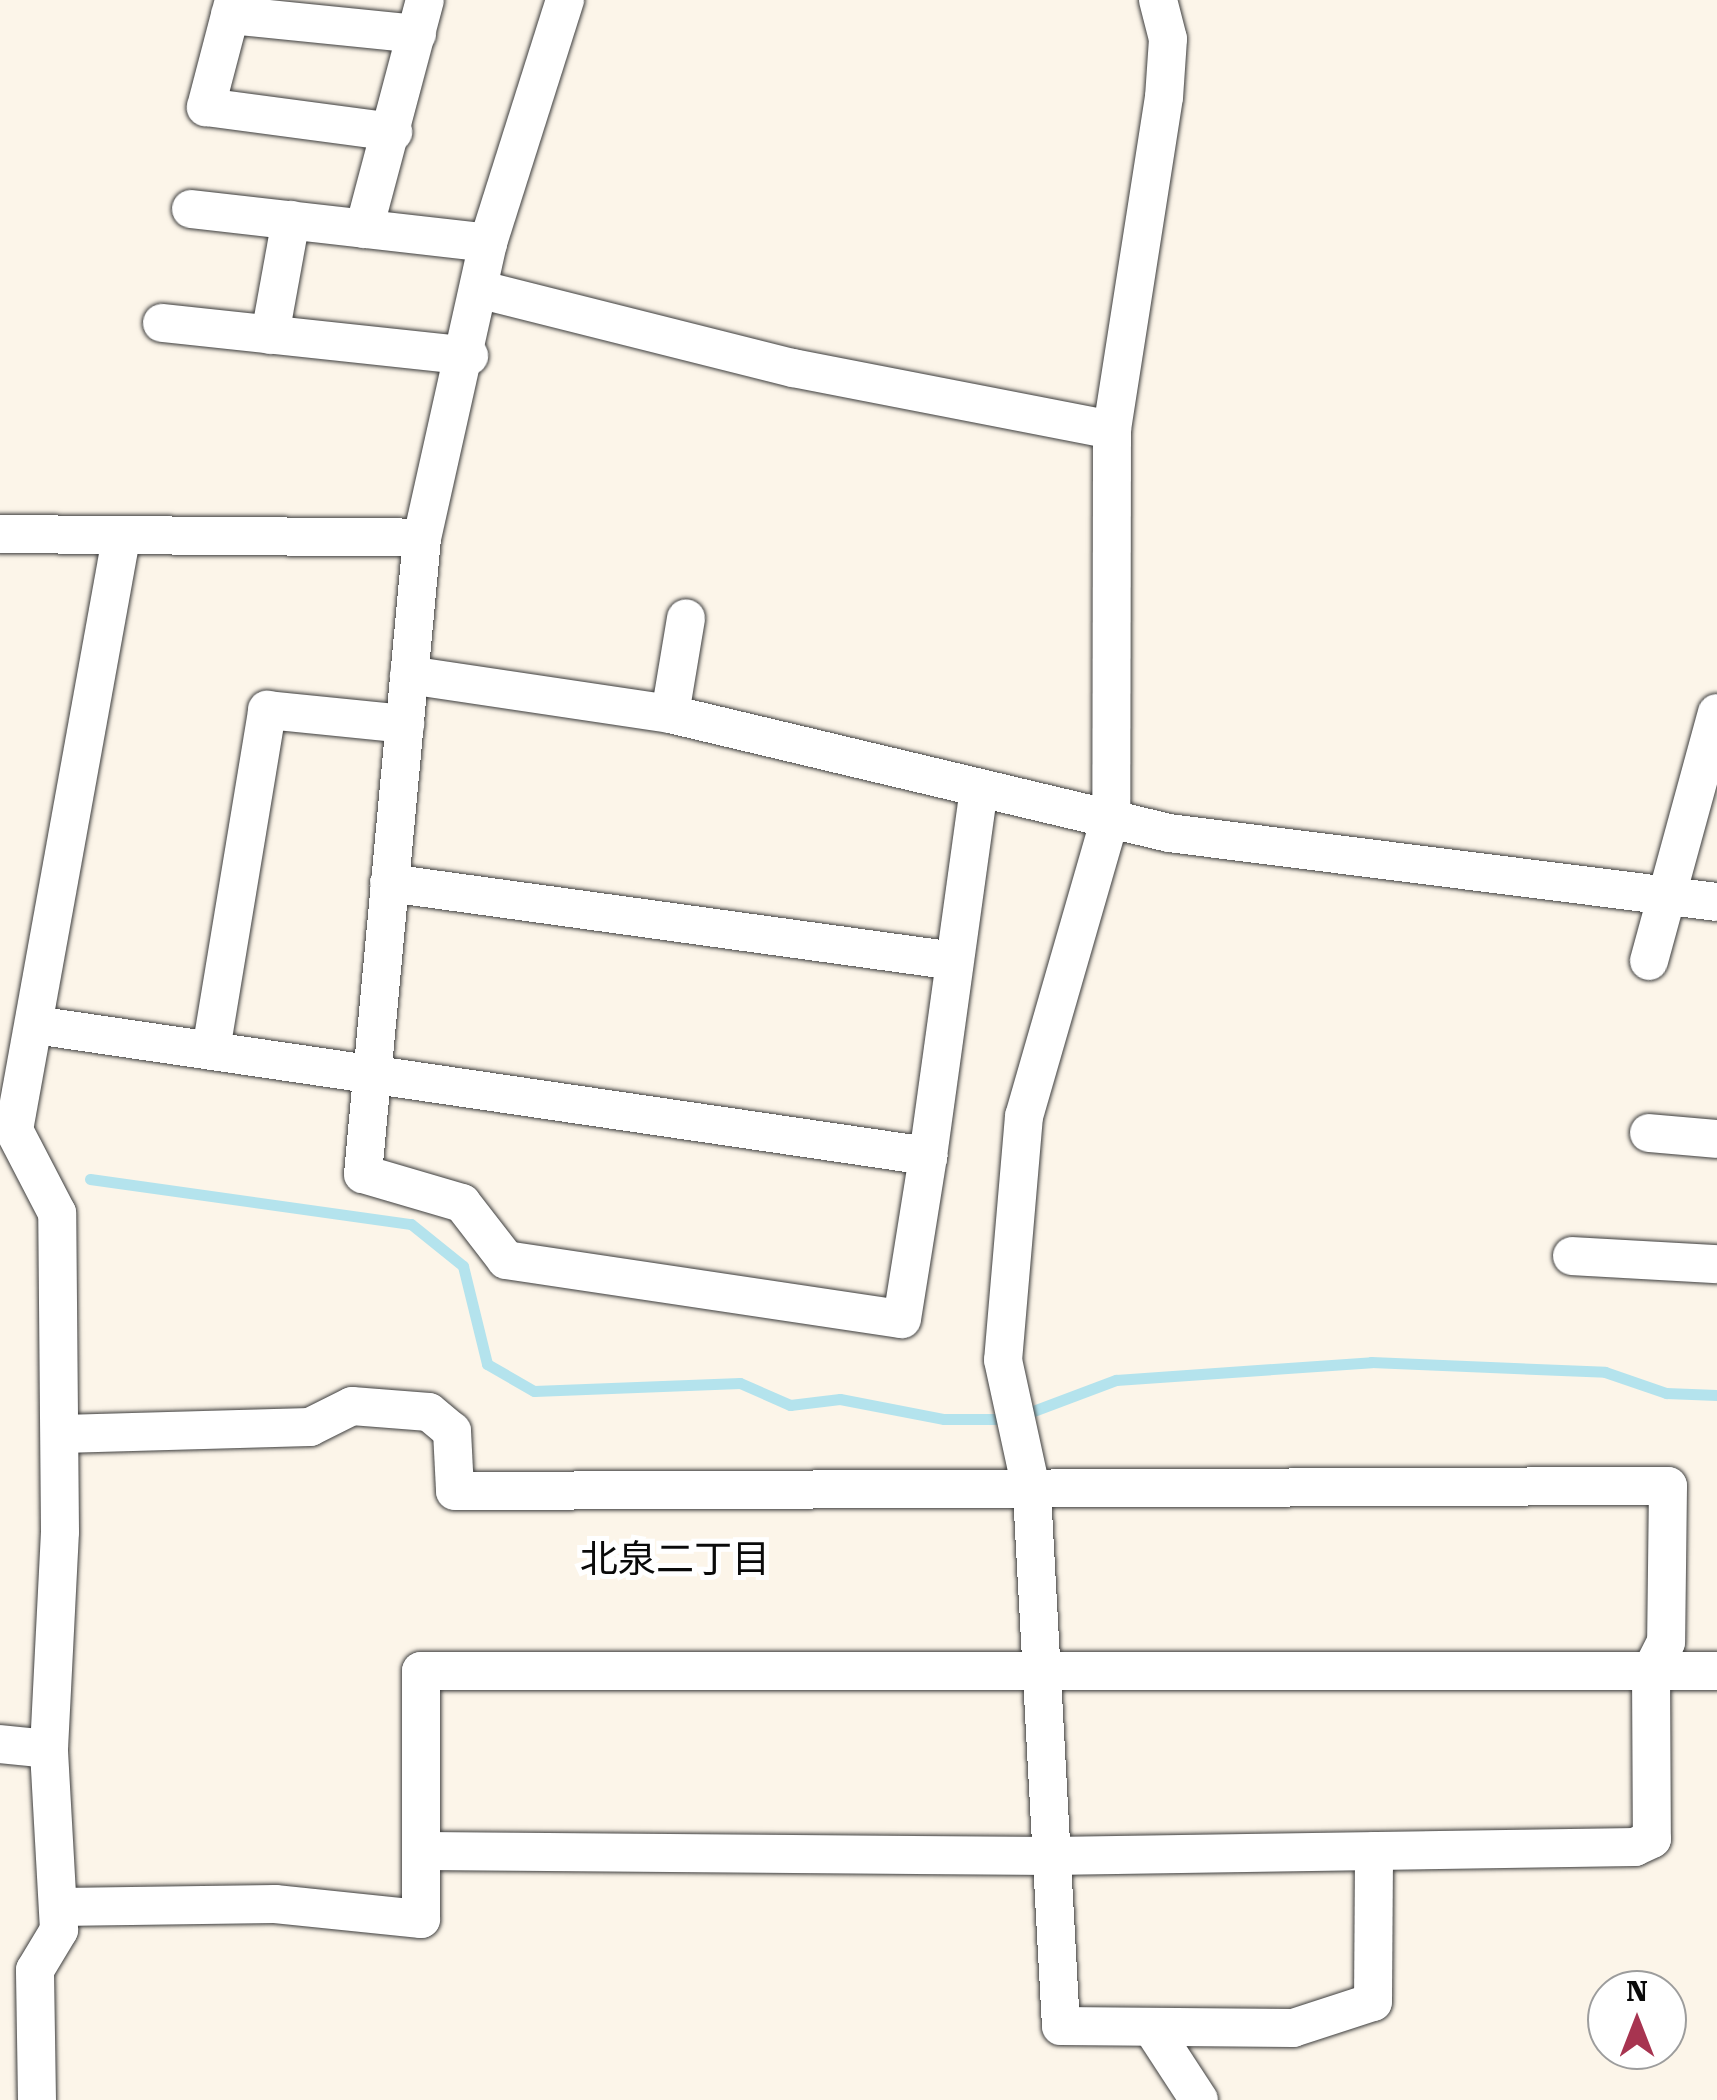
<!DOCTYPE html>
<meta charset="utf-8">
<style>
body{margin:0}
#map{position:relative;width:1717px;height:2100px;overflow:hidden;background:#fcf5e9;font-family:"Roboto Serif","Noto Sans JP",serif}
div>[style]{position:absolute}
.stream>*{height:11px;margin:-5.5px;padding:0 5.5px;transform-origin:5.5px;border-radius:5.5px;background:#b4e3ed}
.roads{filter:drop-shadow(0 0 2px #3d3d3d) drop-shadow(0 0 2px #3d3d3d)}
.street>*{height:38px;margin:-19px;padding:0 19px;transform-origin:19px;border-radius:19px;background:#fff}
span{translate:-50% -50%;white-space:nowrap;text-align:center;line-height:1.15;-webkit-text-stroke:10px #fff;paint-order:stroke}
.neighbourhood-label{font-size:38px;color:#0a0a0a}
.north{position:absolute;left:1587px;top:1970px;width:100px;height:100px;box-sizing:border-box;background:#fff;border:2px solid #9d9d9d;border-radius:50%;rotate:0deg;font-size:28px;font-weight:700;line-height:40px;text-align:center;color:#0a0a0a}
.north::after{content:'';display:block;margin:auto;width:35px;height:45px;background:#a73450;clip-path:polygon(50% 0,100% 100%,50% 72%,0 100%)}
</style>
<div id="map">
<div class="stream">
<i style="left:90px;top:1179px;width:324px;rotate:8deg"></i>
<i style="left:411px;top:1224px;width:67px;rotate:38.9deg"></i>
<i style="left:463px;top:1266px;width:101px;rotate:76.2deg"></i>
<i style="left:487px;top:1364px;width:54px;rotate:29.9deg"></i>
<i style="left:534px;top:1391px;width:206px;rotate:-2.2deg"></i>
<i style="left:740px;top:1383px;width:55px;rotate:23.7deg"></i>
<i style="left:790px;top:1405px;width:50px;rotate:-6.8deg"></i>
<i style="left:840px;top:1399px;width:106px;rotate:10.9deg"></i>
<i style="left:944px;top:1419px;width:57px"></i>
<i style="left:1020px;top:1416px;width:103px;rotate:-20.6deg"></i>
<i style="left:1116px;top:1380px;width:256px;rotate:-4deg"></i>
<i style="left:1371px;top:1362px;width:234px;rotate:2.4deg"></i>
<i style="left:1605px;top:1372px;width:65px;rotate:19deg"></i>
<i style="left:1666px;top:1393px;width:51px;rotate:2.2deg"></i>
</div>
<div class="roads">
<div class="street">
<i style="left:234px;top:0;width:111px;rotate:104.7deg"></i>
<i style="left:206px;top:107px;width:189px;rotate:7.6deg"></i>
<i style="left:565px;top:0;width:255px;rotate:107.6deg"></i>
<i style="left:488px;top:243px;width:302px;rotate:102.6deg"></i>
<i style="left:422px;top:538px;width:639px;rotate:95.3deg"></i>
<i style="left:363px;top:1174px;width:103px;rotate:16.3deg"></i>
<i style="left:462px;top:1203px;width:72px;rotate:52.3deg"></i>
<i style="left:506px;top:1260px;width:400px;rotate:8.5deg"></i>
<i style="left:902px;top:1319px;width:165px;rotate:-80.9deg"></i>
<i style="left:1158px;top:0;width:40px;rotate:75.6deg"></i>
<i style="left:1168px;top:39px;width:58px;rotate:93.9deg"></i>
<i style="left:1164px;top:97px;width:337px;rotate:98.9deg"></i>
<i style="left:1112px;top:430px;width:385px;rotate:90.1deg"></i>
<i style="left:1111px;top:815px;width:313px;rotate:106.1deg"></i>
<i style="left:1024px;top:1116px;width:245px;rotate:94.9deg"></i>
<i style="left:1003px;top:1360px;width:136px;rotate:77.7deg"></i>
<i style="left:1032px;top:1493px;width:534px;rotate:86.89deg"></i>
<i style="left:1061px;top:2026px;width:232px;rotate:0.5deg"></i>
<i style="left:1293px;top:2028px;width:84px;rotate:-18deg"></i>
<i style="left:1373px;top:2002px;width:151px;rotate:-89.6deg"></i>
<i style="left:230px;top:15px;width:188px;rotate:5.8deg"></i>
<i style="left:191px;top:209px;width:299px;rotate:6.5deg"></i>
<i style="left:364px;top:229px;width:237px;rotate:-75.1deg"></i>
<i style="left:482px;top:290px;width:321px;rotate:14.1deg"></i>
<i style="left:793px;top:368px;width:325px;rotate:11deg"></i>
<i style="left:162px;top:323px;width:309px;rotate:6.1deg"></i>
<i style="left:270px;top:335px;width:117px;rotate:-79.7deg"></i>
<i style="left:0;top:534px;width:422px;rotate:0.5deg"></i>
<i style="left:409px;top:675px;width:264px;rotate:8.5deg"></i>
<i style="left:670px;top:714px;width:513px;rotate:13.41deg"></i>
<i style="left:1169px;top:833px;width:552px;rotate:7.18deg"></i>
<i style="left:670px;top:714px;width:97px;rotate:-80.5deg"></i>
<i style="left:389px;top:883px;width:571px;rotate:7.85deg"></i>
<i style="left:1649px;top:961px;width:257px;rotate:-74.7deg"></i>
<i style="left:35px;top:1025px;width:903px;rotate:8.35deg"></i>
<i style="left:928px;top:1156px;width:371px;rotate:-82.1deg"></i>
<i style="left:211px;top:1050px;width:345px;rotate:-80.6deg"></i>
<i style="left:267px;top:710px;width:139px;rotate:5.8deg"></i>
<i style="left:1649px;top:1133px;width:68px;rotate:5deg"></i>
<i style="left:1572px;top:1256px;width:145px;rotate:3.2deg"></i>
<i style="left:62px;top:1434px;width:248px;rotate:-1.6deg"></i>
<i style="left:310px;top:1427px;width:47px;rotate:-26.6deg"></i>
<i style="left:352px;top:1406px;width:77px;rotate:4.5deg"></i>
<i style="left:429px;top:1412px;width:30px;rotate:40deg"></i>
<i style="left:452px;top:1431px;width:60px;rotate:87.1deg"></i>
<i style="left:455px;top:1491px;width:1213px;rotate:-0.24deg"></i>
<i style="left:1668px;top:1486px;width:156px;rotate:90.7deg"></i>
<i style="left:1666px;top:1642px;width:33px;rotate:117deg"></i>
<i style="left:1651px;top:1671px;width:168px;rotate:89.7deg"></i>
<i style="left:1652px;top:1839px;width:19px;rotate:155deg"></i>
<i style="left:1635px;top:1847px;width:584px;rotate:179.12deg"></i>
<i style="left:1051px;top:1856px;width:627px;rotate:-179.54deg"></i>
<i style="left:0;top:1744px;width:49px;rotate:5.8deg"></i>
<i style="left:59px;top:1907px;width:216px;rotate:-0.8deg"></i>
<i style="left:275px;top:1904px;width:147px;rotate:5.9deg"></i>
<i style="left:421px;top:1919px;width:248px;rotate:-90deg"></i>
<i style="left:421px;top:1671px;width:1296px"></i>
<i style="left:1152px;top:2028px;width:86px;rotate:56.9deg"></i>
<i style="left:37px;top:2100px;width:130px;rotate:-90.9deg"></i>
<i style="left:35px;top:1970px;width:47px;rotate:-59deg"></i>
<i style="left:59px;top:1930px;width:181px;rotate:-93.2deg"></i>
<i style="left:49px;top:1749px;width:217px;rotate:-87.1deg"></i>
<i style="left:60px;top:1532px;width:319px;rotate:-90.5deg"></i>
<i style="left:57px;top:1213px;width:93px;rotate:-117.4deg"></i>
<i style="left:14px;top:1130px;width:602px;rotate:-79.75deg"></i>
</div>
</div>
<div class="neighbourhood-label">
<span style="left:675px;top:1560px">北泉二丁目</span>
</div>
<div class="north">N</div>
</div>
